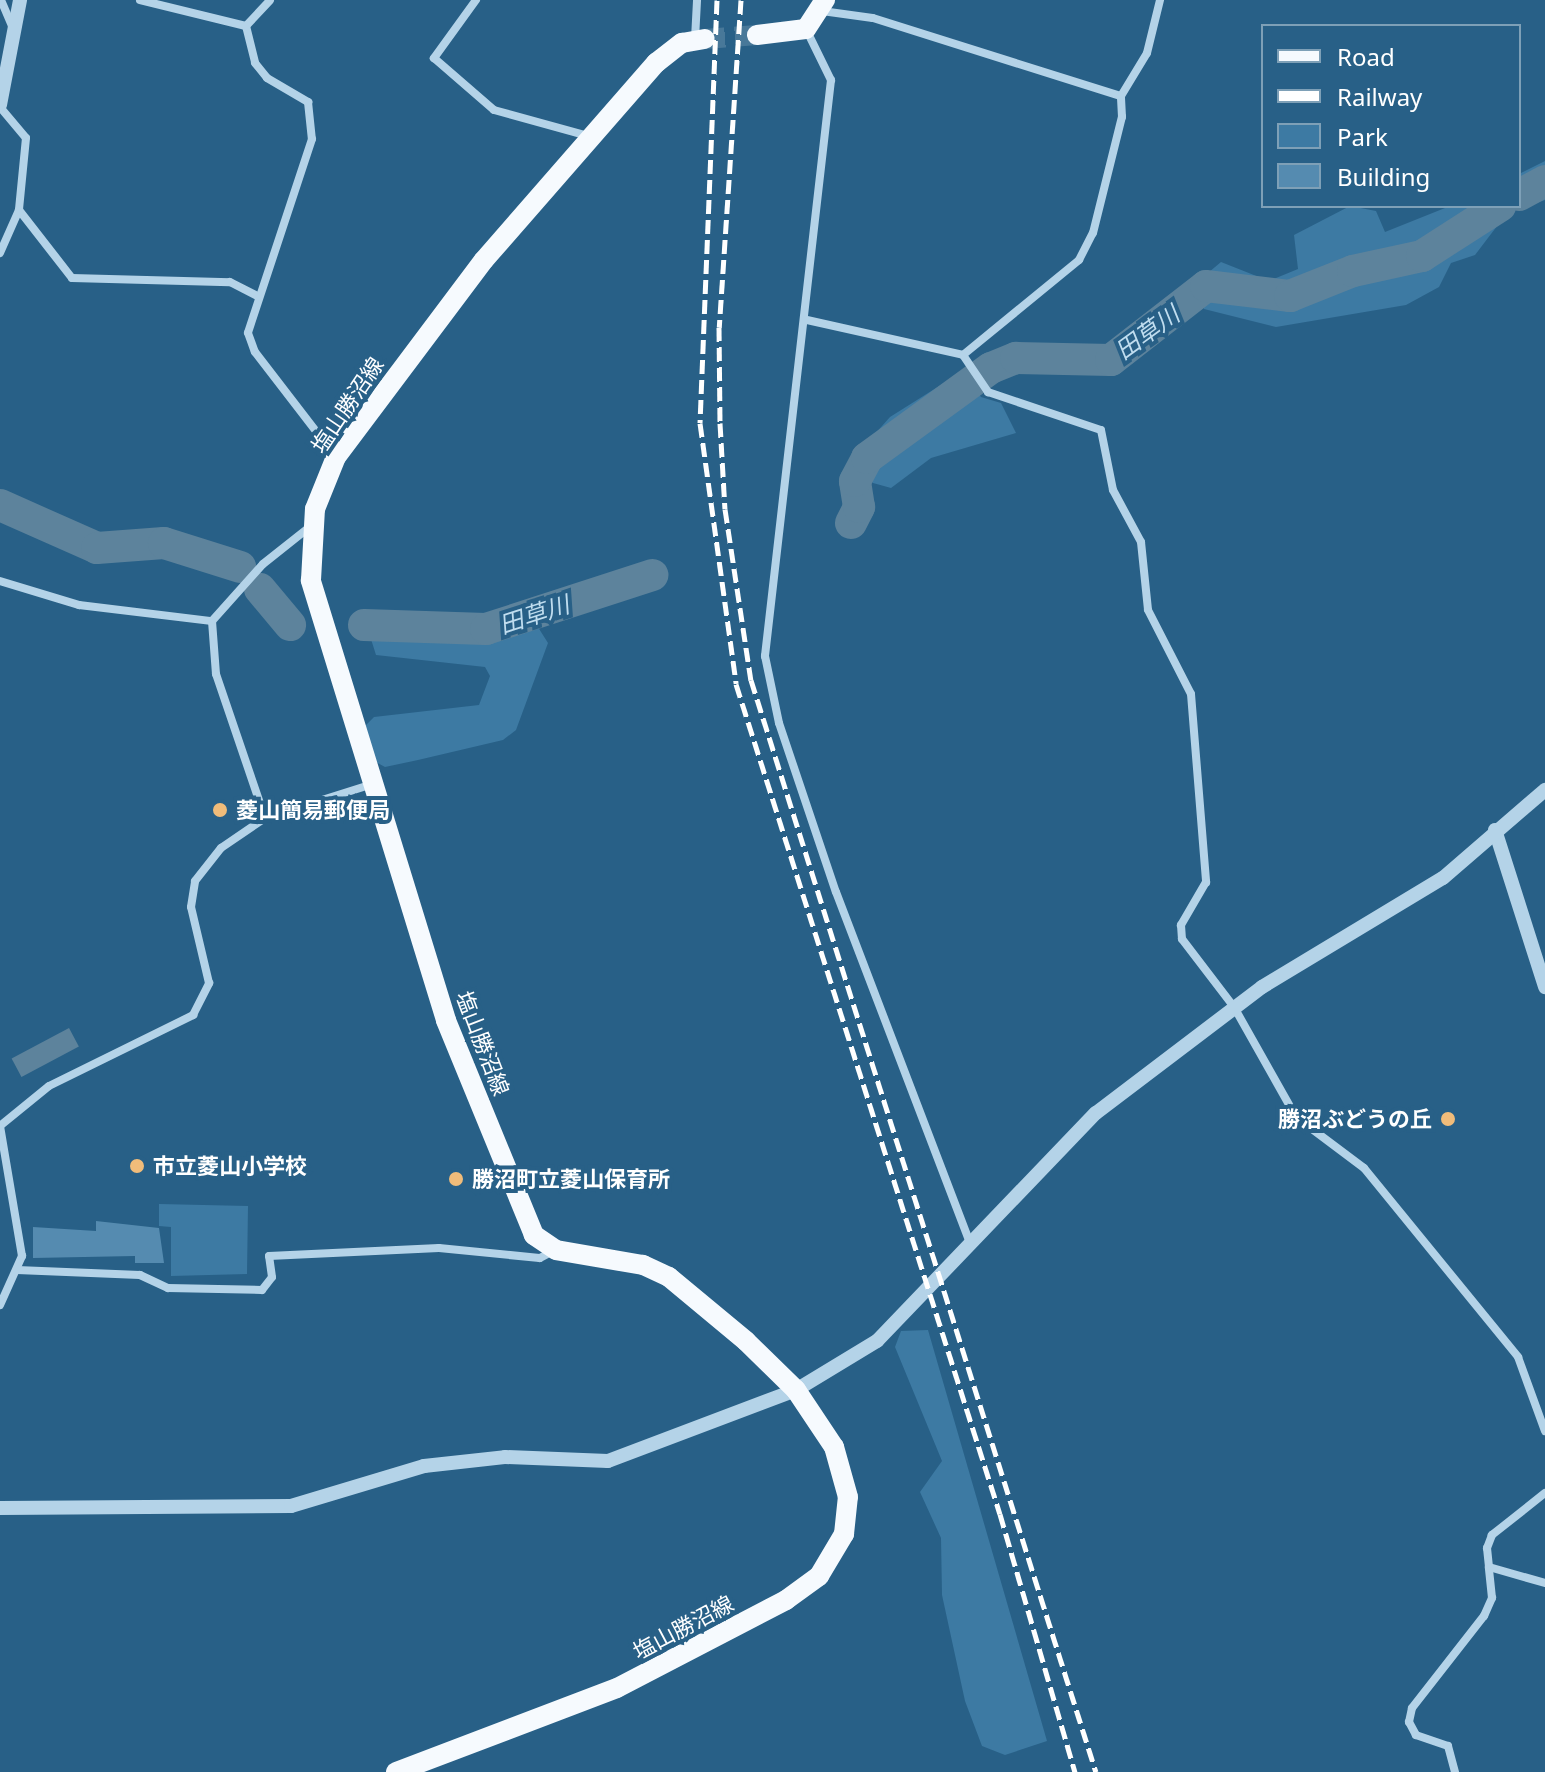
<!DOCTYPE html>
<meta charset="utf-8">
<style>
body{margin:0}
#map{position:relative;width:1545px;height:1772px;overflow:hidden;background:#286087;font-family:"Noto Sans","Noto Sans JP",sans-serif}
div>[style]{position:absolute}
.green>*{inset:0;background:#3d7aa3}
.water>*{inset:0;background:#5d839c;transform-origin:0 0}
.river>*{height:32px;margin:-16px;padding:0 16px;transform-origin:16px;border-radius:16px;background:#5d839c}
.building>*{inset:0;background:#558bb0}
.primary-tunnel>*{height:20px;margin-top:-10px;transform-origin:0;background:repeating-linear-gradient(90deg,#487899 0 20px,transparent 0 30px)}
.minor>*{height:8px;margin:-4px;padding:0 4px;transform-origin:4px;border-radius:4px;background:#b4d3e8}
.tertiary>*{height:14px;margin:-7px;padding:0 7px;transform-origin:7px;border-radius:7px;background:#b4d3e8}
.primary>*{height:20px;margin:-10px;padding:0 10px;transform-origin:10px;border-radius:10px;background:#f6fafe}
.rail>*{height:5px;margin-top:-2.5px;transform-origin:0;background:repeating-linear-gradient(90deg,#fff 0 14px,transparent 0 20px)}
.dots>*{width:22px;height:22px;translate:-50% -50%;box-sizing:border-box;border:4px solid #286087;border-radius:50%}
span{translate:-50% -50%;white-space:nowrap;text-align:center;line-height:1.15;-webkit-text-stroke:8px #286087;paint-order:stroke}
.street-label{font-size:22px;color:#fff}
.poi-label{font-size:22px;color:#fff;font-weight:700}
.left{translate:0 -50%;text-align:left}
.right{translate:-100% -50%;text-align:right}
.water-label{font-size:24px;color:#c0ddef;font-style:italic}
.legend{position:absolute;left:1261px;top:24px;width:260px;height:184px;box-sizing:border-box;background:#286087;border:2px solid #7ea0b7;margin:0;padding:10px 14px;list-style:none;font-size:24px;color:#fff}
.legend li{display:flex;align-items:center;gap:16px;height:40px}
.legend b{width:40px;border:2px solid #7ea0b7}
</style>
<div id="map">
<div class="green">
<i style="clip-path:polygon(1545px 161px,1545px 200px,1507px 213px,1475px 255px,1451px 263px,1439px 287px,1406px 305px,1276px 327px,1204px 309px,1196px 283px,1221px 262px,1269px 281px,1298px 269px,1294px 235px,1350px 206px,1376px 211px,1385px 232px,1450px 206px,1519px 206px,1519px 174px)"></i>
<i style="clip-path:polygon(963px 371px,981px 397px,1001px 403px,1016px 433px,931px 458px,891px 488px,873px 483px,865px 476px,866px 444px,890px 417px)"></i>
<i style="clip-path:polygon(394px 610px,510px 628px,536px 624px,548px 643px,516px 730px,503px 740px,418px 760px,385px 767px,374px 761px,362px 729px,374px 717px,479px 705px,490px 676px,485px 667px,376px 655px,370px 636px)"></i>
<i style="clip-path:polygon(159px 1204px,248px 1206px,247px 1274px,171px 1276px,171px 1227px,159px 1226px)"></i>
<i style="clip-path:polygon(928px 1330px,1047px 1741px,1005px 1755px,982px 1746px,965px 1701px,942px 1595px,941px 1538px,920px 1492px,942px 1461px,895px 1347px,901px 1331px)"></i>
</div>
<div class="water">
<i style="left:69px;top:1028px;width:21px;height:65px;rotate:62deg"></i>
</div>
<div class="river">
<i style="left:1519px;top:195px;width:30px;rotate:-28deg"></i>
<i style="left:0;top:505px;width:106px;rotate:23.9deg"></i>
<i style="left:97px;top:548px;width:67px;rotate:-4.3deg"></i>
<i style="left:164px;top:543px;width:80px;rotate:17.5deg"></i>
<i style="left:851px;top:523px;width:18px;rotate:-63deg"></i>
<i style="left:859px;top:507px;width:26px;rotate:-99deg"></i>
<i style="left:855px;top:481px;width:26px;rotate:-62deg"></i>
<i style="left:867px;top:458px;width:153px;rotate:-36deg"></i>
<i style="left:991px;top:368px;width:27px;rotate:-22deg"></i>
<i style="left:1016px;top:358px;width:95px;rotate:1.2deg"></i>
<i style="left:1111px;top:360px;width:120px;rotate:-37.9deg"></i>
<i style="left:1206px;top:286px;width:85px;rotate:6.8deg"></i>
<i style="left:1290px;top:296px;width:68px;rotate:-21.6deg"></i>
<i style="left:1353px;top:271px;width:71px;rotate:-12.3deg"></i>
<i style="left:1422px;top:256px;width:93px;rotate:-32.7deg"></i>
<i style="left:260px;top:589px;width:47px;rotate:50.2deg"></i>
<i style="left:364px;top:625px;width:122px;rotate:1.9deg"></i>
<i style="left:486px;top:629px;width:175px;rotate:-18deg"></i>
</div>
<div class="building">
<i style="clip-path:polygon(96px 1221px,159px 1228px,164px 1263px,135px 1263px,135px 1256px,33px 1258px,33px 1227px,96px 1231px)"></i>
</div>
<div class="primary-tunnel">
<i style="left:705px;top:39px;width:52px;rotate:-4.4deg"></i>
</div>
<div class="minor">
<i style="left:1px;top:0;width:33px;rotate:67deg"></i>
<i style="left:140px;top:0;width:109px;rotate:13.8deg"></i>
<i style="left:476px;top:0;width:72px;rotate:125.9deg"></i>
<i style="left:434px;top:58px;width:79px;rotate:40.9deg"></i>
<i style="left:494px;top:110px;width:102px;rotate:15.4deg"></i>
<i style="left:822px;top:11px;width:51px;rotate:7.8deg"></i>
<i style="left:873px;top:18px;width:260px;rotate:17.5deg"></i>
<i style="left:1121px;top:96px;width:50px;rotate:-58.8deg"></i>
<i style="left:1147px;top:53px;width:55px;rotate:-76.2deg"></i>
<i style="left:246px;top:26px;width:38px;rotate:76deg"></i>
<i style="left:255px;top:63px;width:19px;rotate:51deg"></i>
<i style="left:267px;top:78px;width:48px;rotate:30.3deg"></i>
<i style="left:308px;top:102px;width:37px;rotate:84deg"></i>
<i style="left:312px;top:139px;width:204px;rotate:108.3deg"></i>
<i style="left:248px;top:333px;width:20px;rotate:70deg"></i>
<i style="left:255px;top:352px;width:133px;rotate:52.4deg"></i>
<i style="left:246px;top:26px;width:35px;rotate:-47deg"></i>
<i style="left:806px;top:29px;width:57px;rotate:63.9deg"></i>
<i style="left:831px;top:80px;width:580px;rotate:96.54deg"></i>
<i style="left:765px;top:656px;width:68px;rotate:78.2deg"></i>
<i style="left:779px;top:723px;width:178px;rotate:71.4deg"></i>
<i style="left:836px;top:892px;width:376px;rotate:69.1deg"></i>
<i style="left:695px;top:39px;width:39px;rotate:-87deg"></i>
<i style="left:0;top:107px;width:40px;rotate:50deg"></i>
<i style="left:26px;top:138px;width:72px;rotate:95.6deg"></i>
<i style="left:19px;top:210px;width:86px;rotate:52.1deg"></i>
<i style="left:72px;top:278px;width:158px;rotate:1.5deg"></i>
<i style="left:230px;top:282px;width:31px;rotate:27deg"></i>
<i style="left:0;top:253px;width:47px;rotate:-66.2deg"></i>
<i style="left:807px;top:320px;width:160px;rotate:12.6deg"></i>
<i style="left:963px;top:355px;width:45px;rotate:56deg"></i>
<i style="left:988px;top:392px;width:119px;rotate:18.6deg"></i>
<i style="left:1101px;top:430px;width:61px;rotate:78.7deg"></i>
<i style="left:1113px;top:490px;width:59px;rotate:61.7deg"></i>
<i style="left:1141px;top:542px;width:68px;rotate:84.1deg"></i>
<i style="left:1148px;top:610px;width:94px;rotate:62.9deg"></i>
<i style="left:1191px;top:694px;width:189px;rotate:85.4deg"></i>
<i style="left:1206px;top:882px;width:50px;rotate:120.2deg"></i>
<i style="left:1181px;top:925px;width:14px;rotate:86deg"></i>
<i style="left:1182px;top:939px;width:86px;rotate:52.6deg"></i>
<i style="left:1234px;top:1007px;width:126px;rotate:60.6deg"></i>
<i style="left:1296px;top:1117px;width:85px;rotate:36.9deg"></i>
<i style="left:1364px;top:1168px;width:244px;rotate:50.8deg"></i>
<i style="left:1518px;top:1357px;width:79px;rotate:70deg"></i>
<i style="left:963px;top:355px;width:150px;rotate:-39.3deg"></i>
<i style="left:1079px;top:260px;width:30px;rotate:-63deg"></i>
<i style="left:1093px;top:233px;width:120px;rotate:-76deg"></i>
<i style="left:1122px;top:117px;width:21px;rotate:-93deg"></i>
<i style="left:0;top:581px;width:83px;rotate:16.9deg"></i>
<i style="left:79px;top:605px;width:134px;rotate:6.9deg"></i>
<i style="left:212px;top:621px;width:53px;rotate:85.7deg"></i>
<i style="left:216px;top:674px;width:152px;rotate:71.2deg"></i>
<i style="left:212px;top:621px;width:76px;rotate:-48.2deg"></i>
<i style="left:263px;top:564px;width:63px;rotate:-38.5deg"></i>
<i style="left:0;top:1126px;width:63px;rotate:-39.2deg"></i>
<i style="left:49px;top:1086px;width:161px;rotate:-26.2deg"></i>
<i style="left:193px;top:1015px;width:36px;rotate:-63deg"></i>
<i style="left:209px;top:983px;width:78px;rotate:-103.3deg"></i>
<i style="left:191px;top:907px;width:26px;rotate:-81deg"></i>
<i style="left:195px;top:881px;width:42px;rotate:-51.8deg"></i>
<i style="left:221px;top:848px;width:53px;rotate:-34.3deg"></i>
<i style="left:265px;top:818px;width:113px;rotate:-17.5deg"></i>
<i style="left:17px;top:1270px;width:123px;rotate:2.3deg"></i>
<i style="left:140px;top:1275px;width:31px;rotate:25deg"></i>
<i style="left:168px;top:1288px;width:94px;rotate:1.2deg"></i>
<i style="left:262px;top:1290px;width:16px;rotate:-52deg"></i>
<i style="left:272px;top:1277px;width:21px;rotate:-98deg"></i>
<i style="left:269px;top:1256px;width:170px;rotate:-2.7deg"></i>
<i style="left:439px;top:1248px;width:101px;rotate:5.7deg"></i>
<i style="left:540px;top:1258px;width:17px;rotate:-28deg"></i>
<i style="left:0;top:1305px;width:54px;rotate:-65.8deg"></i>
<i style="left:22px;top:1256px;width:132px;rotate:-99.6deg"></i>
<i style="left:1545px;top:1493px;width:68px;rotate:141.6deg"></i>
<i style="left:1492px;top:1535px;width:14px;rotate:111deg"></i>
<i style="left:1487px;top:1548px;width:19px;rotate:84deg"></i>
<i style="left:1489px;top:1567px;width:58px;rotate:15.9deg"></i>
<i style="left:1455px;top:1772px;width:27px;rotate:-105deg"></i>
<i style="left:1448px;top:1746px;width:34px;rotate:-161deg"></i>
<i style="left:1416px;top:1735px;width:15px;rotate:-118deg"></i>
<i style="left:1409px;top:1722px;width:14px;rotate:-78deg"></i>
<i style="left:1412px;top:1708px;width:117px;rotate:-52deg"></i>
<i style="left:1484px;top:1616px;width:20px;rotate:-66deg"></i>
<i style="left:1492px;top:1598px;width:31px;rotate:-96deg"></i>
</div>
<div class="tertiary">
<i style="left:0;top:105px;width:107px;rotate:-79.2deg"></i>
<i style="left:1495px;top:830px;width:165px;rotate:72.3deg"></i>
<i style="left:0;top:1508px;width:291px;rotate:-0.4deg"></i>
<i style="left:291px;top:1506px;width:139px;rotate:-16.7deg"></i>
<i style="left:424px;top:1466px;width:81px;rotate:-6.3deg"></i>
<i style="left:505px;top:1457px;width:103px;rotate:2.2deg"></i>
<i style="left:608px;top:1461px;width:201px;rotate:-20.7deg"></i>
<i style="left:796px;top:1390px;width:95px;rotate:-31.2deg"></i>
<i style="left:877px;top:1341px;width:316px;rotate:-46.2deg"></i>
<i style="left:1096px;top:1113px;width:208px;rotate:-37.2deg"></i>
<i style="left:1262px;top:987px;width:211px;rotate:-31.1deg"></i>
<i style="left:1443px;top:878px;width:135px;rotate:-40.8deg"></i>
</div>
<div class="primary">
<i style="left:757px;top:35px;width:49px;rotate:-7deg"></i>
<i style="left:806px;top:29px;width:35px;rotate:-57deg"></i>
<i style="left:396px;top:1772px;width:236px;rotate:-20.8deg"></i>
<i style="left:617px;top:1688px;width:191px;rotate:-27.5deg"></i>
<i style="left:786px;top:1600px;width:41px;rotate:-36deg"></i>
<i style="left:819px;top:1576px;width:49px;rotate:-59.2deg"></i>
<i style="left:844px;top:1534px;width:37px;rotate:-84deg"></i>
<i style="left:848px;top:1497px;width:52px;rotate:-105.6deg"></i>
<i style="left:834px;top:1447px;width:69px;rotate:-123.7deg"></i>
<i style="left:796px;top:1390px;width:70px;rotate:-135.6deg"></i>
<i style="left:746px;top:1341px;width:100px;rotate:-140.3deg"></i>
<i style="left:669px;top:1277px;width:29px;rotate:-155deg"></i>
<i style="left:643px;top:1265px;width:88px;rotate:-170.2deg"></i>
<i style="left:556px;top:1250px;width:27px;rotate:-146deg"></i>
<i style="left:534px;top:1235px;width:232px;rotate:-112.3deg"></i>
<i style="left:446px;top:1020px;width:460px;rotate:-107.1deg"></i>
<i style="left:311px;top:580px;width:71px;rotate:-86.8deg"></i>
<i style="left:315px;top:509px;width:56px;rotate:-68deg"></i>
<i style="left:336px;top:457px;width:246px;rotate:-53.1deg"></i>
<i style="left:484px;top:260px;width:262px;rotate:-48.9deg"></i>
<i style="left:656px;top:63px;width:33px;rotate:-38deg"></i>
<i style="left:682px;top:43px;width:23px;rotate:-10deg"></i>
</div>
<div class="rail">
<i style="left:717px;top:0;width:423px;rotate:92.3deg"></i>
<i style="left:700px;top:423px;width:263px;rotate:82.1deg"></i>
<i style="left:736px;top:684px;width:871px;rotate:72.36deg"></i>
<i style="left:1000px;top:1514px;width:269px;rotate:73.8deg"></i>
<i style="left:741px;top:0;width:328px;rotate:93.8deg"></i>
<i style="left:719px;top:327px;width:96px;rotate:89.4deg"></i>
<i style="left:720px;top:423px;width:86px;rotate:86.7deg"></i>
<i style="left:725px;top:509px;width:173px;rotate:81.4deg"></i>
<i style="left:751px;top:680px;width:1145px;rotate:72.47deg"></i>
</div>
<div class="dots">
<i style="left:220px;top:810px;background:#f0bc7a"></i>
<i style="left:1448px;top:1119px;background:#f0bc7a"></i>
<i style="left:137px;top:1166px;background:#f0bc7a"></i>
<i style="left:456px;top:1179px;background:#f0bc7a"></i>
</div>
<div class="street-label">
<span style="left:347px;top:405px;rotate:-56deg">塩山勝沼線</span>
<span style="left:483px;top:1043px;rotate:69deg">塩山勝沼線</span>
<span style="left:683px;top:1627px;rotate:-28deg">塩山勝沼線</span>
</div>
<div class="poi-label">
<span class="left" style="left:236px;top:810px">菱山簡易郵便局</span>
<span class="right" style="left:1432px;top:1119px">勝沼ぶどうの丘</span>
<span class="left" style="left:153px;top:1166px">市立菱山小学校</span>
<span class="left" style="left:472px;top:1179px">勝沼町立菱山保育所</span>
</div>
<div class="water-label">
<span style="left:1147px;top:332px;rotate:-36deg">田草川</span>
<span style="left:534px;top:614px;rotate:-18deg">田草川</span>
</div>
<ul class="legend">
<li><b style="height:10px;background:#f6fafe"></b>Road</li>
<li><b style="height:10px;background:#fff"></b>Railway</li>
<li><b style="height:22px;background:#3d7aa3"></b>Park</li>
<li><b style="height:22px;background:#558bb0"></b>Building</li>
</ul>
</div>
